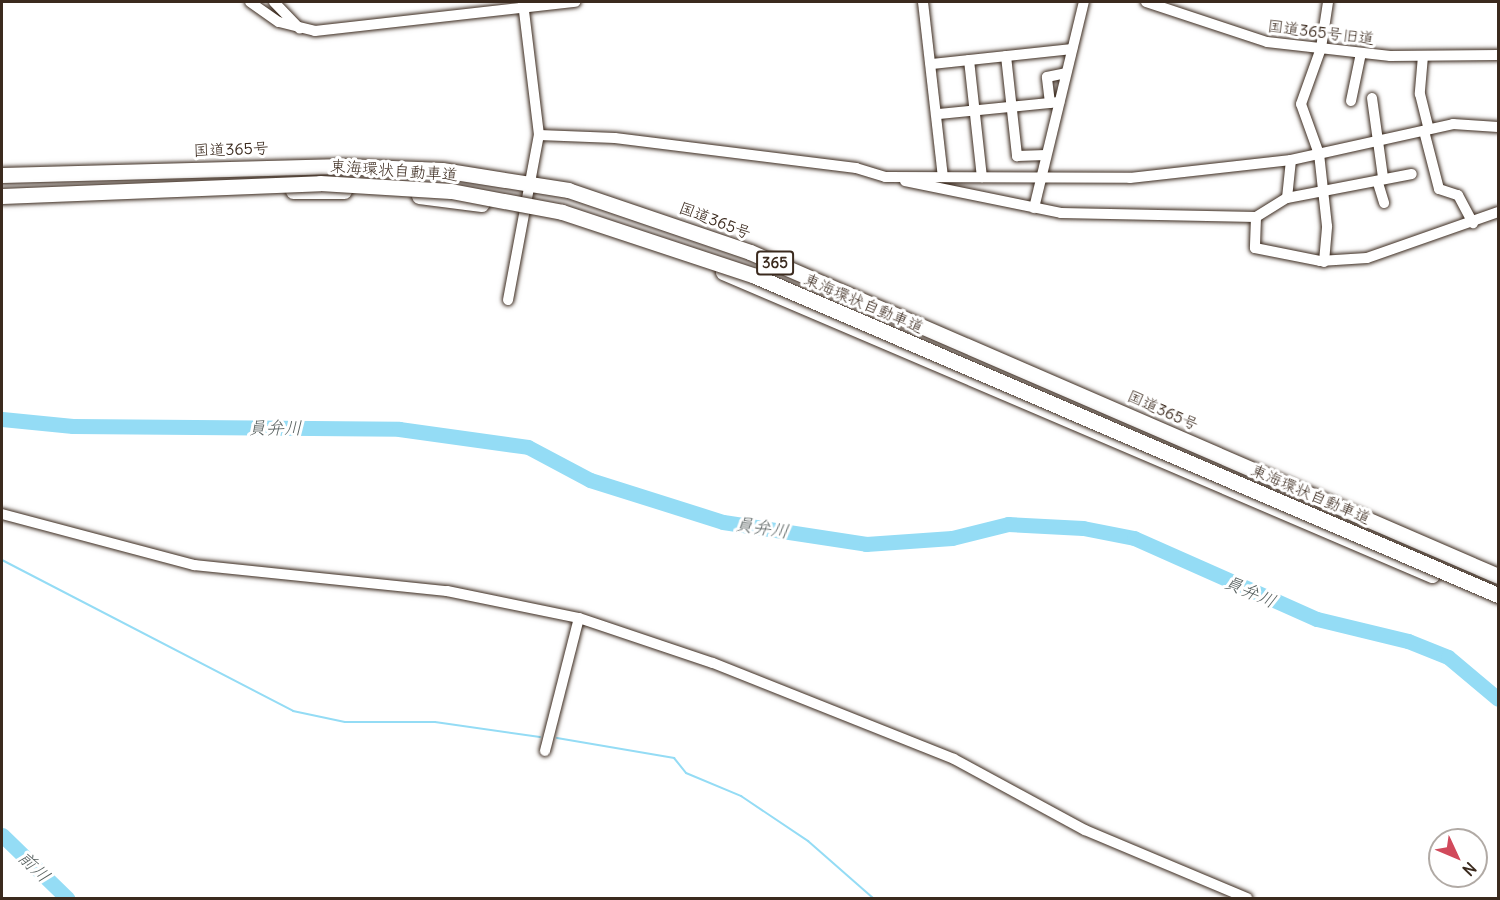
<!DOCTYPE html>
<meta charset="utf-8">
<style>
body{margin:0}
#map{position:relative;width:1500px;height:900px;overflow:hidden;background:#fff;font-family:Delius,"Klee One",sans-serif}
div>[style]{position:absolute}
.stream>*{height:2px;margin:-1px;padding:0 1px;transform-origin:1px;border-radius:1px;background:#94dcf5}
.river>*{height:15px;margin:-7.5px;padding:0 7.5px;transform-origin:7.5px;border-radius:7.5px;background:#94dcf5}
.roads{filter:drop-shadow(0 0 2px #3b2a1e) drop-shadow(0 0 2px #3b2a1e)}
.minor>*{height:10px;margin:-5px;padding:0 5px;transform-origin:5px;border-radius:5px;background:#fff}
.highway>*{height:15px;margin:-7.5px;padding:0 7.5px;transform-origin:7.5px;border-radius:7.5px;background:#fff}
.bridges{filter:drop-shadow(0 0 2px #3b2a1e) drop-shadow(0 0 2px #3b2a1e)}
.highway-bridge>*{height:15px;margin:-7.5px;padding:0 7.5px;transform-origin:7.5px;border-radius:7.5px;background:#fff}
span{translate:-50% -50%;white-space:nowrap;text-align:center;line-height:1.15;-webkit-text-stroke:6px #fff;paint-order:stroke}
.shield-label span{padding:2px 4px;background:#fff;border:2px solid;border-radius:4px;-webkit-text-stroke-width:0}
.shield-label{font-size:15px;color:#3b2a1e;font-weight:700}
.street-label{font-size:16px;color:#3b2a1e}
.water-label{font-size:18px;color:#565f5e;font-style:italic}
.frame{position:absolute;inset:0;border:3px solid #3b2a1e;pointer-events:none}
.north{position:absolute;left:1428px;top:828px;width:60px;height:60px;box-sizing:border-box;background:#fff;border:2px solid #b1aaa5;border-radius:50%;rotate:134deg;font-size:16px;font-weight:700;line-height:24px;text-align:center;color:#3b2a1e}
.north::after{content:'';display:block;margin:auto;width:21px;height:27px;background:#d1495b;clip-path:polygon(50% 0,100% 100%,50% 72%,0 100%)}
</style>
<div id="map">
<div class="stream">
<i style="left:2px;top:560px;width:328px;rotate:27.4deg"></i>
<i style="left:293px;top:711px;width:53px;rotate:11.9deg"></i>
<i style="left:345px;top:722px;width:90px"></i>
<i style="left:435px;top:722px;width:106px;rotate:8.1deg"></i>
<i style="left:557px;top:738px;width:119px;rotate:9.7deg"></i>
<i style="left:674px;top:758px;width:19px;rotate:51deg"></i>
<i style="left:686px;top:773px;width:60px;rotate:22.7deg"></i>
<i style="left:741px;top:796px;width:81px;rotate:33.9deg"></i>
<i style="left:808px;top:841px;width:86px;rotate:41.2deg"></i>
</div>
<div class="river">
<i style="left:2px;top:419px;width:71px;rotate:5.6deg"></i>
<i style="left:73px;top:426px;width:326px;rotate:0.5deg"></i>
<i style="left:399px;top:429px;width:130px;rotate:7.9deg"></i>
<i style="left:528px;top:447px;width:70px;rotate:28deg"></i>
<i style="left:590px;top:480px;width:139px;rotate:17.5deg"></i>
<i style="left:723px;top:522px;width:145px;rotate:8.7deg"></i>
<i style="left:866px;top:544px;width:86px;rotate:-4deg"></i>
<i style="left:952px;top:538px;width:58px;rotate:-14deg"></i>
<i style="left:1008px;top:524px;width:75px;rotate:3.1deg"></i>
<i style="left:1083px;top:528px;width:52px;rotate:11.1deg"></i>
<i style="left:1134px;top:538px;width:200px;rotate:23.9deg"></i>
<i style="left:1317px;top:619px;width:94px;rotate:13.6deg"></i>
<i style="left:1408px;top:641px;width:43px;rotate:21.8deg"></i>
<i style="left:1448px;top:657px;width:65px;rotate:40deg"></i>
<i style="left:2px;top:835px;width:91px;rotate:44.1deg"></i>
</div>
<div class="roads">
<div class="minor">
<i style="left:250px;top:2px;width:35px;rotate:35deg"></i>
<i style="left:279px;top:22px;width:37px;rotate:14deg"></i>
<i style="left:315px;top:31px;width:262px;rotate:-6.4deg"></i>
<i style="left:274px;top:2px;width:37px;rotate:46deg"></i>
<i style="left:923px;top:2px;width:176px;rotate:83.5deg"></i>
<i style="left:1146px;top:2px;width:127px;rotate:18.3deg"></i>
<i style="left:1267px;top:42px;width:124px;rotate:6.5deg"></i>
<i style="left:1390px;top:56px;width:108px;rotate:-0.5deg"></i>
<i style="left:1006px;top:56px;width:101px;rotate:83.7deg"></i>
<i style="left:1017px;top:156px;width:29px;rotate:-2deg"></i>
<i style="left:1423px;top:56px;width:38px;rotate:95deg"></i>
<i style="left:1420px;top:94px;width:36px;rotate:76deg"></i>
<i style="left:969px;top:60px;width:118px;rotate:83.7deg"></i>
<i style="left:932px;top:64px;width:141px;rotate:-6.1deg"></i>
<i style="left:1372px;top:98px;width:80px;rotate:82.1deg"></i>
<i style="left:1351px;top:101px;width:49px;rotate:-78.2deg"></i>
<i style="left:1050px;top:103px;width:26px;rotate:-97deg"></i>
<i style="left:1047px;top:77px;width:19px;rotate:-12deg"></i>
<i style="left:939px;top:114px;width:121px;rotate:-5.7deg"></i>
<i style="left:1424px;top:131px;width:60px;rotate:75.5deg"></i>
<i style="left:1439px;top:189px;width:20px;rotate:18deg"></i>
<i style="left:1458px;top:195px;width:32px;rotate:62deg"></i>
<i style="left:539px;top:135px;width:76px;rotate:2.3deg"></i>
<i style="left:615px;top:138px;width:243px;rotate:7.1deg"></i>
<i style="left:856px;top:168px;width:30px;rotate:17deg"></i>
<i style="left:885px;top:177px;width:245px;rotate:0.2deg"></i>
<i style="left:1130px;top:178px;width:162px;rotate:-6.4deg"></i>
<i style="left:1291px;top:160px;width:166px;rotate:-12.5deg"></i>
<i style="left:1453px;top:124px;width:45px;rotate:3.8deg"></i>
<i style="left:1291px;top:160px;width:38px;rotate:96deg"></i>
<i style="left:1287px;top:198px;width:127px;rotate:-10.9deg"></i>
<i style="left:905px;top:181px;width:159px;rotate:11.6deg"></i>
<i style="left:1061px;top:213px;width:195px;rotate:1.2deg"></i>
<i style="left:1256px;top:217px;width:31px;rotate:92deg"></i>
<i style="left:1255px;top:248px;width:66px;rotate:11.3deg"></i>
<i style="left:1320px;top:261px;width:47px;rotate:-3.7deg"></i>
<i style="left:1367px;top:258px;width:139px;rotate:-19.3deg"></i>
<i style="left:1378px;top:183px;width:21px;rotate:73deg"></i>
<i style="left:1034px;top:208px;width:212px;rotate:-76.4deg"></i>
<i style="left:1256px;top:217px;width:36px;rotate:-32deg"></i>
<i style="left:1324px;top:262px;width:36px;rotate:-85deg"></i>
<i style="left:1327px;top:226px;width:72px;rotate:-96.3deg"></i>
<i style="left:1319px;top:154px;width:53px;rotate:-109.8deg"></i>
<i style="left:1301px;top:104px;width:59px;rotate:-70.3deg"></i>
<i style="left:1321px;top:48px;width:47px;rotate:-81.3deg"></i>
<i style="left:508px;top:300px;width:168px;rotate:-79.4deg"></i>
<i style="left:539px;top:135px;width:134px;rotate:-96.9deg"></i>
<i style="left:2px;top:514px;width:199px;rotate:14.9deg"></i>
<i style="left:194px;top:565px;width:254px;rotate:5.9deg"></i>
<i style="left:447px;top:591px;width:135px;rotate:11.6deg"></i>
<i style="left:579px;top:618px;width:141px;rotate:18.6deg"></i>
<i style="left:713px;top:663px;width:259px;rotate:21.7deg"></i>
<i style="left:954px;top:759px;width:149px;rotate:28.5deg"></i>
<i style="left:1085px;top:830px;width:176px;rotate:22.8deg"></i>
<i style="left:545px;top:751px;width:137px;rotate:-75.7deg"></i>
</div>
<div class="highway">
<i style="left:2px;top:175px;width:341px;rotate:-1.5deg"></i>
<i style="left:343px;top:166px;width:99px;rotate:2.3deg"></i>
<i style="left:442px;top:170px;width:128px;rotate:9deg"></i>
<i style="left:568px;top:190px;width:192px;rotate:18.8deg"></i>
<i style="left:750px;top:252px;width:815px;rotate:23.42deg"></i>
<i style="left:293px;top:191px;width:51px"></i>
<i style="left:419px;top:196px;width:63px;rotate:7.4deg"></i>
<i style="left:723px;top:272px;width:771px;rotate:23.14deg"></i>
</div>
</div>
<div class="bridges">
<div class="highway-bridge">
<i style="left:2px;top:196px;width:318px;rotate:-2.3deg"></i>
<i style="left:320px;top:183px;width:131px;rotate:3.5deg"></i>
<i style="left:451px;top:191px;width:113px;rotate:10.7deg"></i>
<i style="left:562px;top:212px;width:203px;rotate:18.3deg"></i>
<i style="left:755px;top:276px;width:809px;rotate:23.24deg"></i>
</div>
</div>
<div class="shield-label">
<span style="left:775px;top:263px">365</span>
</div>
<div class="street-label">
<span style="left:1321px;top:32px;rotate:7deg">国道365号旧道</span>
<span style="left:231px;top:149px;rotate:-2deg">国道365号</span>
<span style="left:394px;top:170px;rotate:4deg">東海環状自動車道</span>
<span style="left:715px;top:220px;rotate:21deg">国道365号</span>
<span style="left:864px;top:303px;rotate:23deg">東海環状自動車道</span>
<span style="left:1163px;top:410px;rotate:24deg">国道365号</span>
<span style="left:1311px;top:494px;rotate:23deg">東海環状自動車道</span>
</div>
<div class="water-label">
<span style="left:275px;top:428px">員弁川</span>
<span style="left:762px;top:528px;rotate:9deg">員弁川</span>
<span style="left:1250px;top:592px;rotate:24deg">員弁川</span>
<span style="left:34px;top:867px;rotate:44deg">前川</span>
</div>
<div class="frame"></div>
<div class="north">N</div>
</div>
